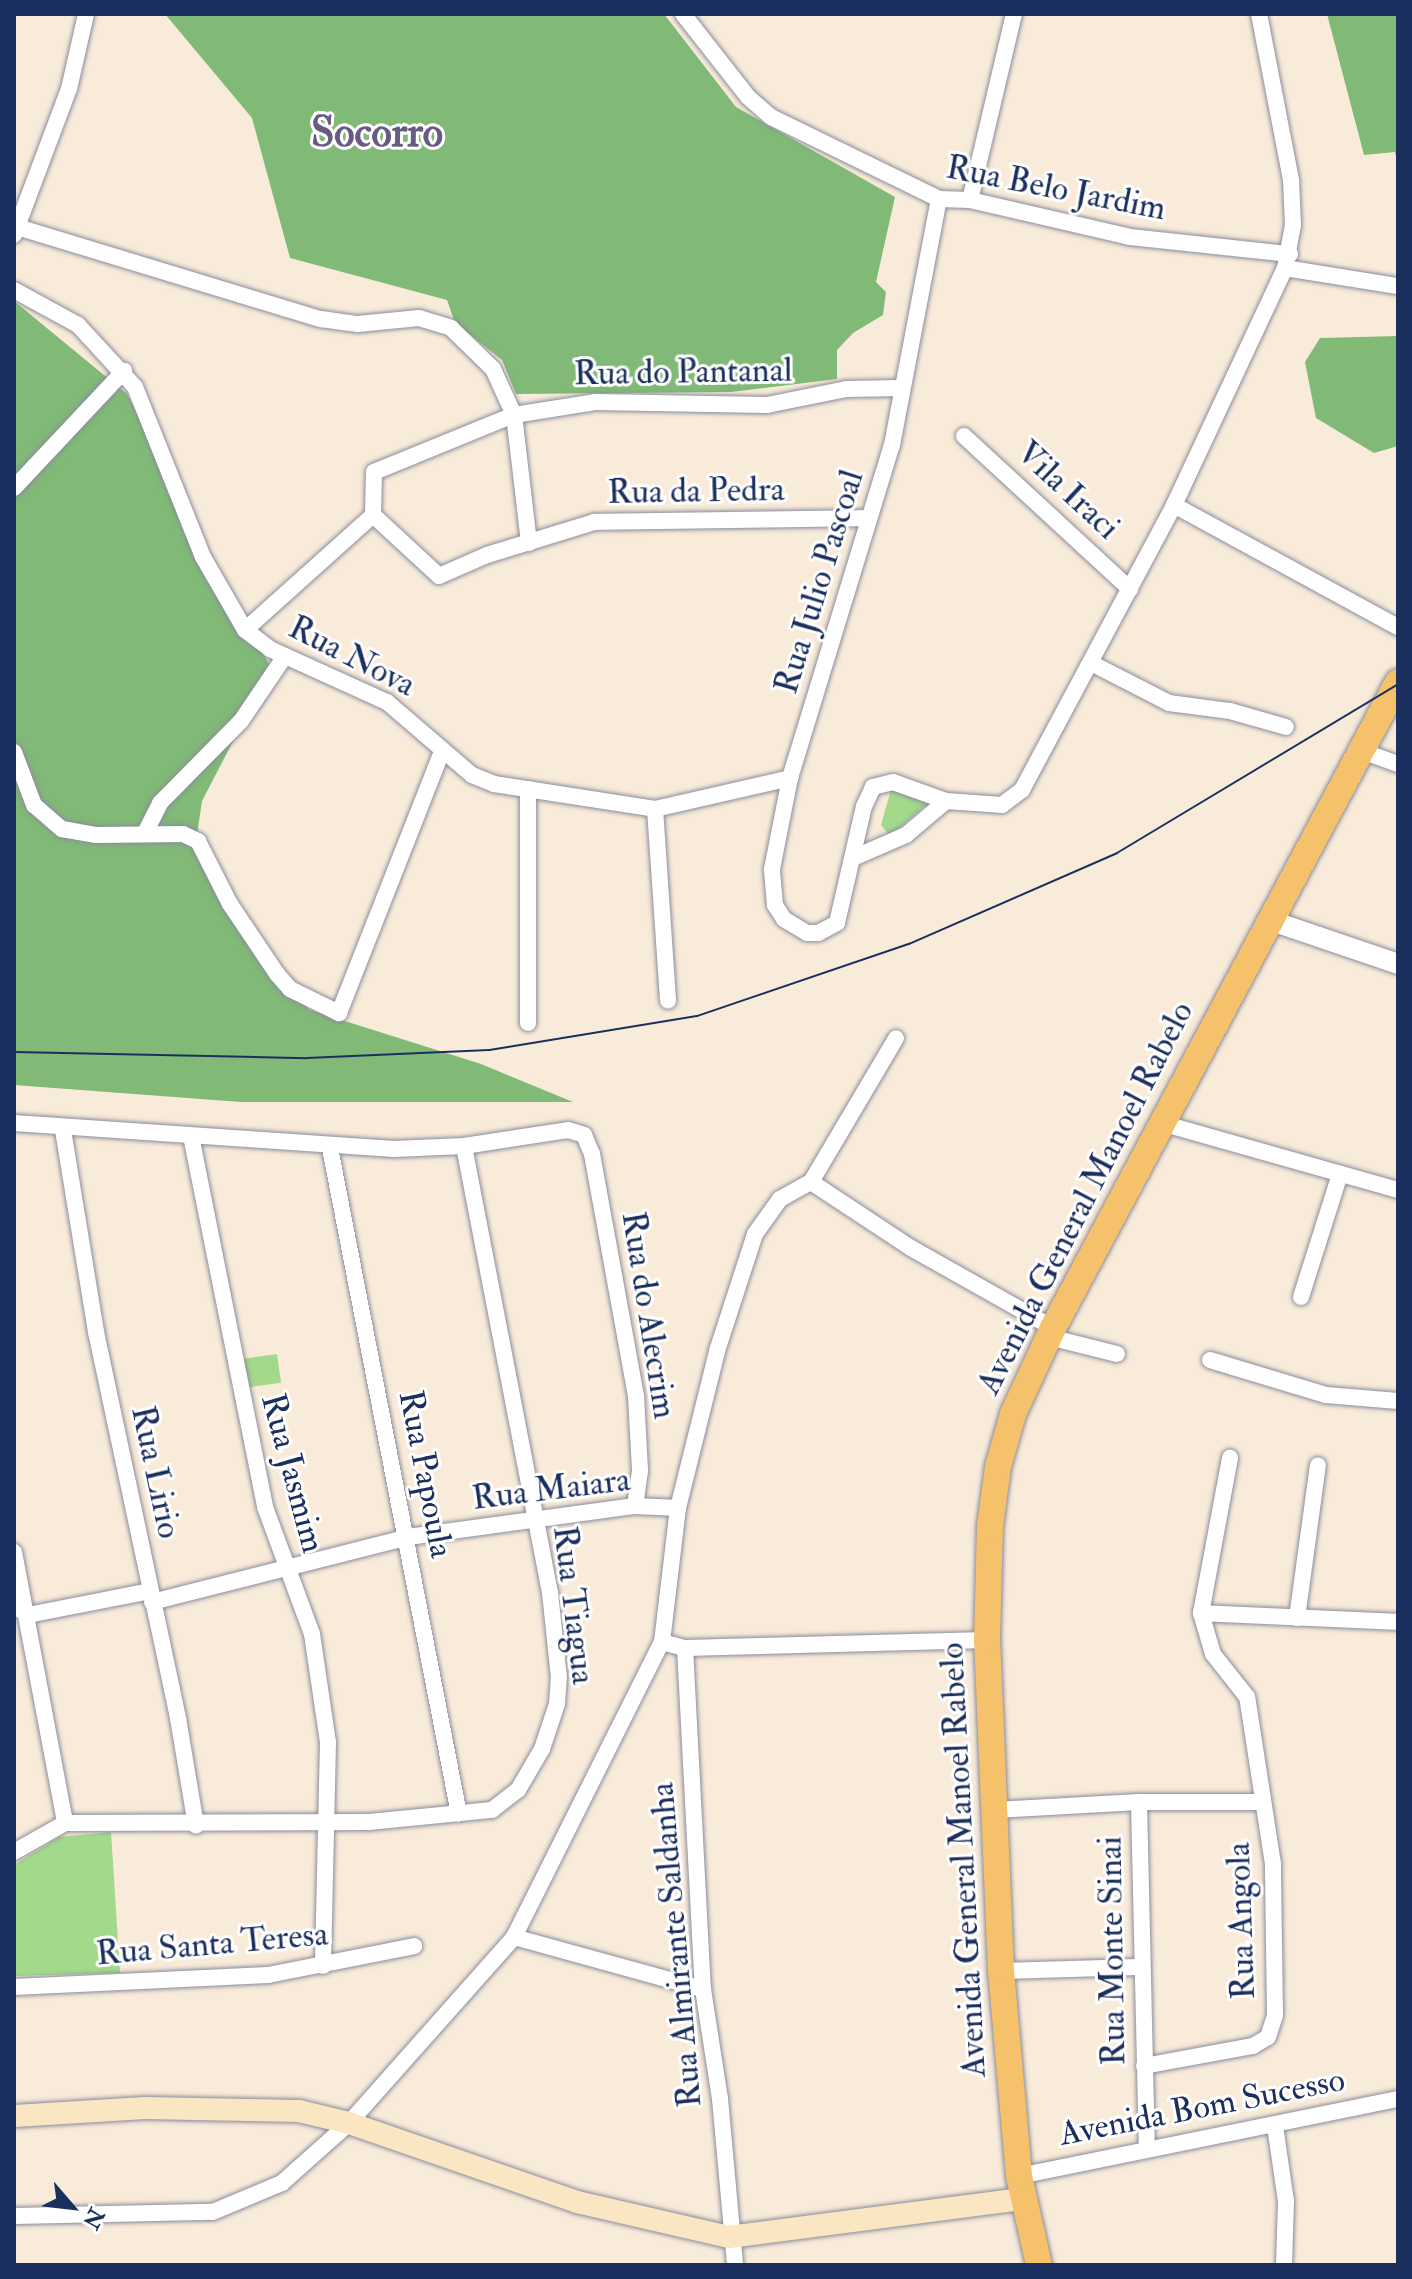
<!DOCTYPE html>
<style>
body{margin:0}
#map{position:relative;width:1412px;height:2279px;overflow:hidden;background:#f9ebda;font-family:"IM FELL Double Pica",serif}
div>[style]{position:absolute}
.green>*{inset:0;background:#a2d98a;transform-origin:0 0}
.forest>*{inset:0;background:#81b976}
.roads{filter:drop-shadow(0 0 2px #8a8d9c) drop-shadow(0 0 2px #8a8d9c)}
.minor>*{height:16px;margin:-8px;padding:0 8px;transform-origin:8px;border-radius:8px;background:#fff}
.tertiary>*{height:20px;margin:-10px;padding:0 10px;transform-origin:10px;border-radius:10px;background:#fff}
.secondary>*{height:22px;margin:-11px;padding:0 11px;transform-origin:11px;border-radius:11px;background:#fbe6c4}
.primary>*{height:26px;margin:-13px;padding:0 13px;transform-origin:13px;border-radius:13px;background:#f5c16b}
.tram>*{height:2px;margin:-1px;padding:0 1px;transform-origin:1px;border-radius:1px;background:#1b2f5e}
span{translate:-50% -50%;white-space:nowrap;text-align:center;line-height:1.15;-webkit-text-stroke:6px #fff;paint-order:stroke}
.street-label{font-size:34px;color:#1b2f5e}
.district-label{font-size:42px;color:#675a83;font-weight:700}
.frame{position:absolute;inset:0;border:16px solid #1b2f5e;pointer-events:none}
.north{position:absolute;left:32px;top:2167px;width:80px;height:80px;-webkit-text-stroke:6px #fff;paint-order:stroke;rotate:118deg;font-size:22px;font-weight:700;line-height:32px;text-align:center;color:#1b2f5e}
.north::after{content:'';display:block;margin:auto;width:28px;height:36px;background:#1b2f5e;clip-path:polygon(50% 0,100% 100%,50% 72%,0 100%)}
</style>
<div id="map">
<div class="green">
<i style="clip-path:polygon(892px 786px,932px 800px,890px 836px,881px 825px)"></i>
<i style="left:277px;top:1354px;width:29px;height:41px;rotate:82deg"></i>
<i style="clip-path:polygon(111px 1832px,120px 1973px,14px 1976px,14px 1865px,59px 1837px)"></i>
</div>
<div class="forest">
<i style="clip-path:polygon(165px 14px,664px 14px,736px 107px,895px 197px,876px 282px,886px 292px,883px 315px,853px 333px,837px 350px,837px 379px,731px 392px,516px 394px,502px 360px,455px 323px,447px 300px,290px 258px,252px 118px)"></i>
<i style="clip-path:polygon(1327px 14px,1398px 14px,1398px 165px,1395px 152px,1364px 155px)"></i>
<i style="clip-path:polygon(14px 301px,127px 394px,271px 668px,202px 801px,195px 848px,266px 968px,310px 1010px,481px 1064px,573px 1102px,241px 1102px,14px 1085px)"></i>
<i style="clip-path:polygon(1398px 336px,1398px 446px,1374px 453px,1316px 418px,1305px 362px,1320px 338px)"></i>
</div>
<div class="roads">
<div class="minor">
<i style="left:683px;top:14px;width:105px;rotate:51.9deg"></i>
<i style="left:748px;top:97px;width:30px;rotate:41deg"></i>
<i style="left:771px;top:117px;width:187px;rotate:26deg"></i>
<i style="left:939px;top:199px;width:31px;rotate:2deg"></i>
<i style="left:970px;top:200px;width:164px;rotate:13deg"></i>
<i style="left:1130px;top:237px;width:161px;rotate:6.1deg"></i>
<i style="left:970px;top:200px;width:191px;rotate:-76.7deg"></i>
<i style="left:14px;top:226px;width:321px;rotate:16.9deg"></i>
<i style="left:321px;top:319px;width:37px;rotate:8deg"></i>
<i style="left:358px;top:324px;width:61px;rotate:-5.6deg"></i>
<i style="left:419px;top:318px;width:34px;rotate:17deg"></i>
<i style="left:451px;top:328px;width:59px;rotate:44.3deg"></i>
<i style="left:493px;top:369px;width:51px;rotate:65.5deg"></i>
<i style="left:514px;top:415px;width:129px;rotate:83.3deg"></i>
<i style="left:14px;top:235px;width:156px;rotate:-69.4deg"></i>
<i style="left:69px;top:89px;width:77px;rotate:-77.2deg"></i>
<i style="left:1285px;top:268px;width:114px;rotate:9.1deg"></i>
<i style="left:14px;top:290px;width:73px;rotate:28.7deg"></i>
<i style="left:78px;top:325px;width:84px;rotate:47.4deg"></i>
<i style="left:135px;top:387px;width:183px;rotate:68.2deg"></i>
<i style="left:203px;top:557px;width:84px;rotate:60.1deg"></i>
<i style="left:245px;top:630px;width:31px;rotate:37deg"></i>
<i style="left:270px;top:649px;width:128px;rotate:24.4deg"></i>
<i style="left:387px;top:702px;width:112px;rotate:40.7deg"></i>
<i style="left:472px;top:775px;width:24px;rotate:22deg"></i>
<i style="left:494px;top:784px;width:163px;rotate:8.8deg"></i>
<i style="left:655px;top:809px;width:139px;rotate:-12.9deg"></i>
<i style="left:964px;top:436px;width:226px;rotate:42.7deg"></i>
<i style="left:14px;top:488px;width:161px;rotate:-46.8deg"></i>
<i style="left:1174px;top:505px;width:255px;rotate:28.6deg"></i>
<i style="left:373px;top:515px;width:90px;rotate:42.7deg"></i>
<i style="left:439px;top:576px;width:52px;rotate:-23.6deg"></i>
<i style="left:487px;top:555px;width:112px;rotate:-17.1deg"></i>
<i style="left:594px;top:522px;width:274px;rotate:-0.8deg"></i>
<i style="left:245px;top:630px;width:172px;rotate:-41.9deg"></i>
<i style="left:373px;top:515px;width:43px;rotate:-88.7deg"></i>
<i style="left:374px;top:472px;width:151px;rotate:-22.2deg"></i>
<i style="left:514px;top:415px;width:82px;rotate:-9.1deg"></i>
<i style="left:595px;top:402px;width:172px;rotate:1deg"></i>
<i style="left:767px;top:405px;width:81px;rotate:-11.4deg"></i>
<i style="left:846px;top:389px;width:56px;rotate:-1deg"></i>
<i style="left:1091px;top:663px;width:88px;rotate:27.1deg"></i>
<i style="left:1169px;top:703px;width:62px;rotate:7.5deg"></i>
<i style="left:1230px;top:711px;width:58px;rotate:15.9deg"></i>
<i style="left:1362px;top:751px;width:38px;rotate:20deg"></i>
<i style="left:14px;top:752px;width:57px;rotate:69.3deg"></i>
<i style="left:34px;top:805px;width:37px;rotate:41deg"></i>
<i style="left:62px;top:829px;width:35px;rotate:10deg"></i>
<i style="left:96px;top:835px;width:87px;rotate:-0.7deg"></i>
<i style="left:183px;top:834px;width:17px;rotate:25deg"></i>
<i style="left:198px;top:841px;width:71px;rotate:63.1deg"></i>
<i style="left:230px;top:904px;width:84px;rotate:56.1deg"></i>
<i style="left:277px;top:974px;width:20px;rotate:49deg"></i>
<i style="left:290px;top:989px;width:55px;rotate:26.1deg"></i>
<i style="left:339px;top:1013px;width:281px;rotate:-68.5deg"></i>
<i style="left:528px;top:789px;width:234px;rotate:90deg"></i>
<i style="left:946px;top:801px;width:56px;rotate:4.1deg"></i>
<i style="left:1002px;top:805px;width:25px;rotate:-37deg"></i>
<i style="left:1022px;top:790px;width:323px;rotate:-61.9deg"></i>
<i style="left:1174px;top:505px;width:262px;rotate:-64.9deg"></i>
<i style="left:1285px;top:268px;width:44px;rotate:-79.5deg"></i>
<i style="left:1293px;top:225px;width:45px;rotate:-92.5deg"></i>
<i style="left:1291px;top:180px;width:169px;rotate:-100.9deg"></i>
<i style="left:655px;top:809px;width:192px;rotate:86.1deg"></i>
<i style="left:145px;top:833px;width:34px;rotate:-63deg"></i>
<i style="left:160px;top:803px;width:115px;rotate:-45.4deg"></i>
<i style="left:241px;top:721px;width:78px;rotate:-55.9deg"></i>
<i style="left:853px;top:858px;width:58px;rotate:-23.5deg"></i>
<i style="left:906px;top:835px;width:52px;rotate:-40.4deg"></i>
<i style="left:946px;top:801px;width:56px;rotate:-160.3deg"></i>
<i style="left:893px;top:782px;width:21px;rotate:166deg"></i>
<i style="left:873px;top:787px;width:21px;rotate:115deg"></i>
<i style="left:864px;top:806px;width:120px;rotate:103deg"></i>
<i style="left:837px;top:923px;width:21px;rotate:152deg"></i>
<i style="left:818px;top:933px;width:11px;rotate:180deg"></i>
<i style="left:807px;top:933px;width:27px;rotate:-149deg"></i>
<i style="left:784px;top:919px;width:17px;rotate:-123deg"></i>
<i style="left:775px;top:905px;width:36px;rotate:-95deg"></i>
<i style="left:772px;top:869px;width:93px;rotate:-78.8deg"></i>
<i style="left:790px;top:778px;width:348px;rotate:-73deg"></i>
<i style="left:892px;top:445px;width:250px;rotate:-79.2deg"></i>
<i style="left:14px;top:1123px;width:381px;rotate:3.9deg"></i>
<i style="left:394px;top:1149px;width:70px;rotate:-2.5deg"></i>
<i style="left:464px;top:1146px;width:105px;rotate:-8.7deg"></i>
<i style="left:568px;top:1130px;width:17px;rotate:17deg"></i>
<i style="left:584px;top:1135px;width:21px;rotate:67deg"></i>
<i style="left:592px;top:1154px;width:246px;rotate:79.7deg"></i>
<i style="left:636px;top:1396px;width:75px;rotate:86.9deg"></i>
<i style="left:640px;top:1471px;width:35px;rotate:98deg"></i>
<i style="left:1161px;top:1123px;width:246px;rotate:15.8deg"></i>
<i style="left:63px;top:1130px;width:205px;rotate:80.7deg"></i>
<i style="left:96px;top:1332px;width:395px;rotate:78deg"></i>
<i style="left:178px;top:1718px;width:109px;rotate:80.5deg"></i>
<i style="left:191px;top:1136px;width:378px;rotate:78.7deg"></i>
<i style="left:265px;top:1507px;width:135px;rotate:69.7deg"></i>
<i style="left:312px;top:1634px;width:109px;rotate:81.6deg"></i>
<i style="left:328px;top:1742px;width:224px;rotate:91.3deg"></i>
<i style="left:330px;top:1148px;width:678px;rotate:79.04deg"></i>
<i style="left:811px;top:1182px;width:120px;rotate:33.4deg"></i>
<i style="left:911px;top:1248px;width:163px;rotate:29.4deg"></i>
<i style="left:811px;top:1182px;width:167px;rotate:-59.4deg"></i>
<i style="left:1301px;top:1297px;width:129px;rotate:-72.4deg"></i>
<i style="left:1049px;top:1337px;width:70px;rotate:14deg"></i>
<i style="left:1210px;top:1360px;width:121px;rotate:16.8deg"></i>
<i style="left:1326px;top:1395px;width:72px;rotate:4.8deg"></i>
<i style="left:14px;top:1552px;width:276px;rotate:79.3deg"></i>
<i style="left:152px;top:1602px;width:264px;rotate:-14.2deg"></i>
<i style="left:408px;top:1537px;width:229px;rotate:-7.8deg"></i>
<i style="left:635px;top:1506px;width:43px;rotate:2.7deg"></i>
<i style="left:14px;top:1605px;width:17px;rotate:36deg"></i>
<i style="left:28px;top:1615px;width:124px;rotate:-11.1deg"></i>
<i style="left:1201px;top:1613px;width:197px;rotate:2.6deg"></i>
<i style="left:1297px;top:1618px;width:154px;rotate:-82.2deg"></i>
<i style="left:662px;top:1642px;width:24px;rotate:15deg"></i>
<i style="left:685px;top:1648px;width:302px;rotate:-1.5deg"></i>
<i style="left:685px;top:1648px;width:341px;rotate:87deg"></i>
<i style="left:703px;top:1989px;width:111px;rotate:81.2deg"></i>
<i style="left:720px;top:2099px;width:167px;rotate:84.8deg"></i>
<i style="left:1139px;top:1802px;width:345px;rotate:88.7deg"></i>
<i style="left:995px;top:1810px;width:144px;rotate:-3.2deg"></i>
<i style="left:1139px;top:1802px;width:124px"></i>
<i style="left:14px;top:1852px;width:59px;rotate:-29.6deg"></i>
<i style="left:65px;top:1823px;width:304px;rotate:-0.2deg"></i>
<i style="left:369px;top:1822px;width:124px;rotate:-5.6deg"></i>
<i style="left:492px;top:1810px;width:33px;rotate:-38deg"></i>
<i style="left:518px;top:1790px;width:48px;rotate:-59.7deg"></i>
<i style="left:542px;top:1749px;width:47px;rotate:-71.6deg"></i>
<i style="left:557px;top:1704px;width:26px;rotate:-86deg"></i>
<i style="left:559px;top:1678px;width:85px;rotate:-96deg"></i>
<i style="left:550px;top:1593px;width:455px;rotate:-100.9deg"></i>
<i style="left:514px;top:1937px;width:196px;rotate:15.4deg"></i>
<i style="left:1001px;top:1971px;width:138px;rotate:-1.7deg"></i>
<i style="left:14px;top:1987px;width:254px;rotate:-2.7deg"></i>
<i style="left:268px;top:1975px;width:149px;rotate:-11.2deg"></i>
<i style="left:1144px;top:2066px;width:111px;rotate:-10.4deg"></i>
<i style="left:1253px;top:2046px;width:17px;rotate:-31deg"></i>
<i style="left:1268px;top:2037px;width:23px;rotate:-72deg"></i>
<i style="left:1275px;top:2015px;width:151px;rotate:-90.8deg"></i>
<i style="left:1273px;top:1864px;width:169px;rotate:-98.8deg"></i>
<i style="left:1247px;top:1697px;width:55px;rotate:-128.3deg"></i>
<i style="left:1213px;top:1654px;width:43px;rotate:-106.3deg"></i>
<i style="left:1201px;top:1613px;width:158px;rotate:-79.4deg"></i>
<i style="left:1275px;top:2126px;width:76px;rotate:81.7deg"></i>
<i style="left:1286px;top:2201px;width:64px;rotate:91.8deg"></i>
<i style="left:1019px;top:2176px;width:387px;rotate:-11.5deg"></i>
<i style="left:14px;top:2216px;width:199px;rotate:-1.2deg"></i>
<i style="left:213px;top:2212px;width:75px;rotate:-22.8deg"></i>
<i style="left:282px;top:2183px;width:90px;rotate:-41.8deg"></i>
<i style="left:349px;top:2123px;width:249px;rotate:-48.4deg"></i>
<i style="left:514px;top:1937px;width:330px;rotate:-63.4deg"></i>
<i style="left:662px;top:1642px;width:135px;rotate:-83.2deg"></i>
<i style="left:678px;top:1508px;width:162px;rotate:-76deg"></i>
<i style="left:717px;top:1351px;width:123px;rotate:-72deg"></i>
<i style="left:755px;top:1234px;width:43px;rotate:-54.5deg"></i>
<i style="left:780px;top:1199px;width:35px;rotate:-29deg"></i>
</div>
<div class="tertiary">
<i style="left:1269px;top:920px;width:136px;rotate:18.8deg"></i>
</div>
<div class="secondary">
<i style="left:14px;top:2116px;width:131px;rotate:-3.5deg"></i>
<i style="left:145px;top:2108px;width:154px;rotate:1.1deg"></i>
<i style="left:299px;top:2111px;width:51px;rotate:13.5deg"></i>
<i style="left:349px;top:2123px;width:241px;rotate:19.1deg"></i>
<i style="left:577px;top:2202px;width:156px;rotate:13deg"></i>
<i style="left:729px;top:2237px;width:295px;rotate:-7.4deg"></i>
</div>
<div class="primary">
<i style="left:1039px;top:2265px;width:91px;rotate:-102.7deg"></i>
<i style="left:1019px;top:2176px;width:206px;rotate:-95deg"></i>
<i style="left:1001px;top:1971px;width:331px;rotate:-92.4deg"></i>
<i style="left:987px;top:1640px;width:114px;rotate:-88.5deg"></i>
<i style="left:990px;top:1526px;width:60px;rotate:-82.3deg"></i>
<i style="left:998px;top:1467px;width:55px;rotate:-74.2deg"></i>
<i style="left:1013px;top:1414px;width:95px;rotate:-65.1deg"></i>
<i style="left:1053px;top:1328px;width:732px;rotate:-61.9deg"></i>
</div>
</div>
<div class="tram">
<i style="left:14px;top:1052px;width:293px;rotate:1.2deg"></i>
<i style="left:307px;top:1058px;width:182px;rotate:-2.5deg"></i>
<i style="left:489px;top:1050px;width:211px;rotate:-9.3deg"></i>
<i style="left:697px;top:1016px;width:224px;rotate:-18.8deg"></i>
<i style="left:909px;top:944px;width:227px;rotate:-23.6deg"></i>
<i style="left:1117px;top:853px;width:328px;rotate:-31deg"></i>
</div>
<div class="street-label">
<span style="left:1056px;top:188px;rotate:11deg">Rua Belo Jardim</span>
<span style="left:683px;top:372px;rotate:-1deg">Rua do Pantanal</span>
<span style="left:1068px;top:490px;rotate:43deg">Vila Iraci</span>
<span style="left:696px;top:491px;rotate:-1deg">Rua da Pedra</span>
<span style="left:819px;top:582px;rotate:-73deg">Rua Julio Pascoal</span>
<span style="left:352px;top:656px;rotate:27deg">Rua Nova</span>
<span style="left:1085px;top:1198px;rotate:-63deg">Avenida General Manoel Rabelo</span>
<span style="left:649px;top:1315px;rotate:81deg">Rua do Alecrim</span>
<span style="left:156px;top:1472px;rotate:78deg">Rua Lirio</span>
<span style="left:293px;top:1473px;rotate:75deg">Rua Jasmim</span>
<span style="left:426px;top:1474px;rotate:79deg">Rua Papoula</span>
<span style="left:551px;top:1489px;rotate:-7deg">Rua Maiara</span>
<span style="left:574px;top:1605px;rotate:83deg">Rua Tiagua</span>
<span style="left:963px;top:1860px;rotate:-93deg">Avenida General Manoel Rabelo</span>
<span style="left:1241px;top:1921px;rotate:-92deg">Rua Angola</span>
<span style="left:212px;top:1944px;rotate:-5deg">Rua Santa Teresa</span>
<span style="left:676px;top:1945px;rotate:-95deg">Rua Almirante Saldanha</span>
<span style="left:1112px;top:1951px;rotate:-91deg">Rua Monte Sinai</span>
<span style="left:1202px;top:2107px;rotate:-11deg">Avenida Bom Sucesso</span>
</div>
<div class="district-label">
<span style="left:377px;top:133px">Socorro</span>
</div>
<div class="frame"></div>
<div class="north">N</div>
</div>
